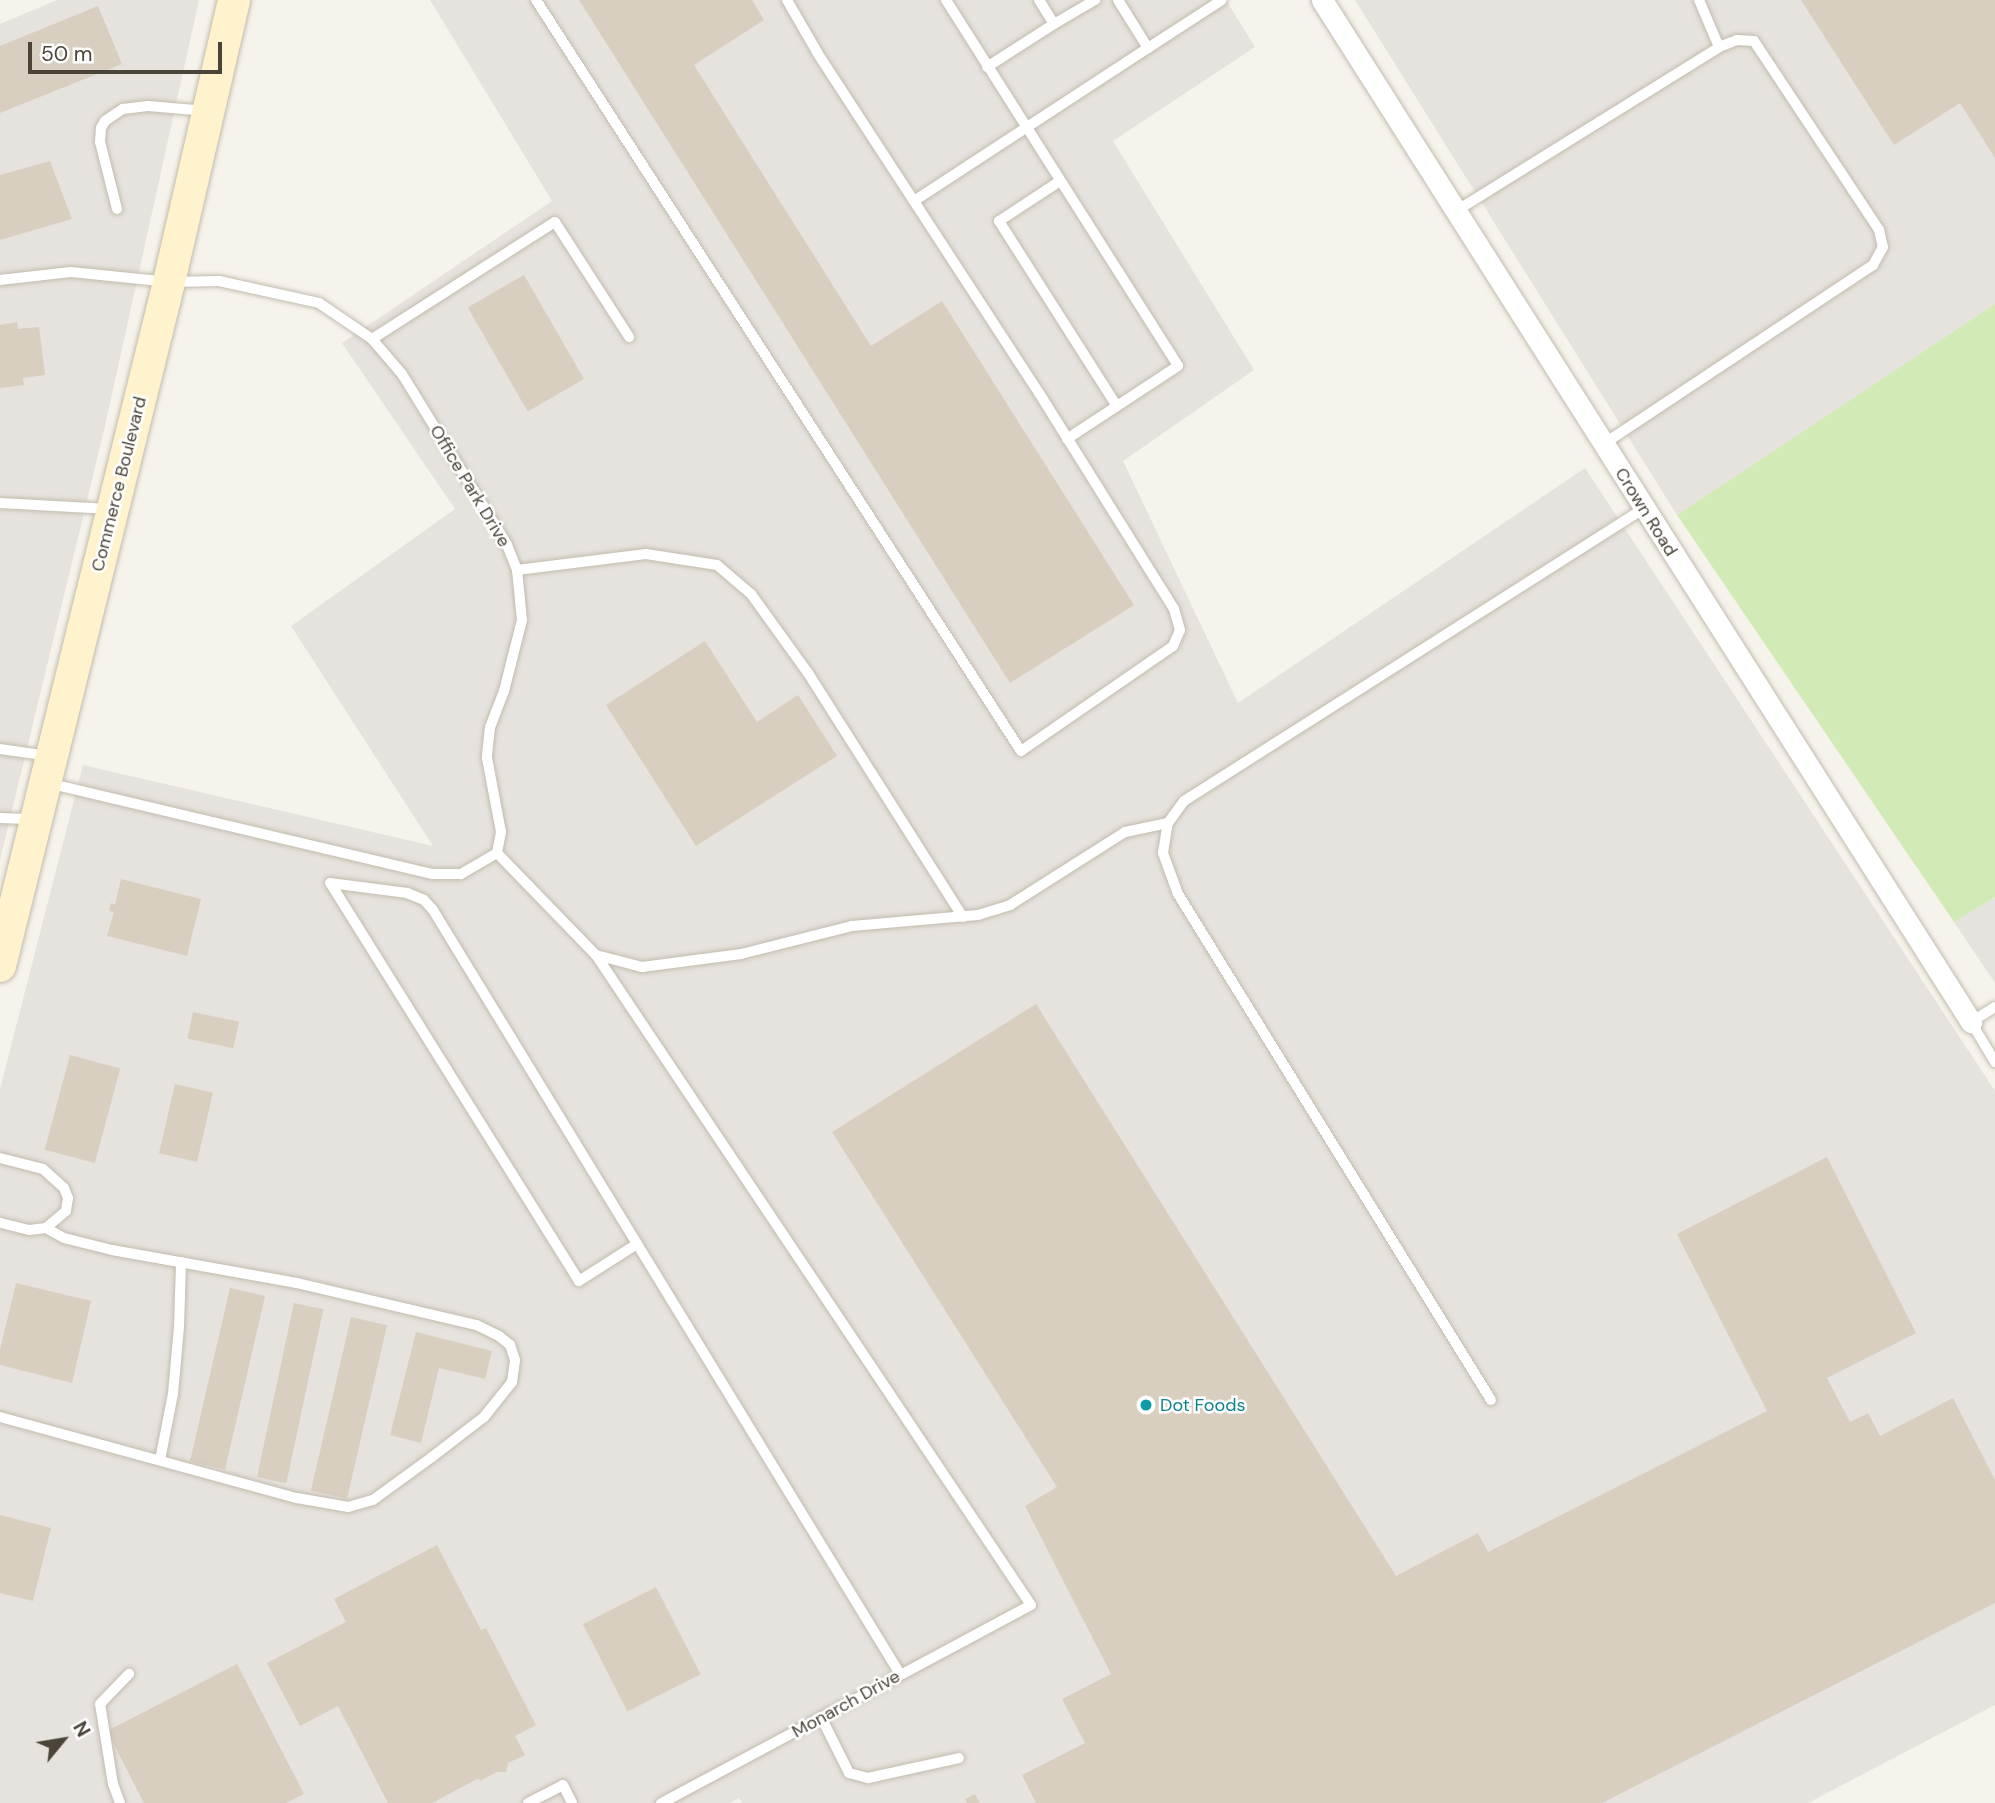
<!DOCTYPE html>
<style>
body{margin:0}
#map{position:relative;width:1995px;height:1803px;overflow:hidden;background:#f6f3ec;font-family:"DM Sans",sans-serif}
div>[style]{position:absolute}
.industrial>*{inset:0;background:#e6e2dd}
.green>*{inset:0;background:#d2eab5}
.building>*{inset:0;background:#d8cfc1;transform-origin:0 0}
.roads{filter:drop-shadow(0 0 2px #c2bbae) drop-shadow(0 0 2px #c2bbae)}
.lane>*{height:10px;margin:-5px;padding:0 5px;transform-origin:5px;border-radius:5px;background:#fff}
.street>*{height:21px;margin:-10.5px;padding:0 10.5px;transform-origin:10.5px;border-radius:10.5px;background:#fff}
.secondary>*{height:32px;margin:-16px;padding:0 16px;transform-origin:16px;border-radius:16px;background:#fff3cd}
.dots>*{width:19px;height:19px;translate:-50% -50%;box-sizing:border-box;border:4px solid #fff;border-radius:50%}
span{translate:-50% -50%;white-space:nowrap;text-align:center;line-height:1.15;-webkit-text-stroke:5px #fff;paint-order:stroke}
.street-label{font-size:18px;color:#4b4439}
.culture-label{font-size:18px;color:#0d838f}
.left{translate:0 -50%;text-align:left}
.north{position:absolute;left:28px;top:1705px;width:70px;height:70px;-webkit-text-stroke:5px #fff;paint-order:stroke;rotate:60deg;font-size:19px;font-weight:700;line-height:28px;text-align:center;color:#4b4439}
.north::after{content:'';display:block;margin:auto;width:24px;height:32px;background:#4b4439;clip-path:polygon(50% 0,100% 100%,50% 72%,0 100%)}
.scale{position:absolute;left:28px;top:42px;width:194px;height:32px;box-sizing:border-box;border:4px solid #4b4439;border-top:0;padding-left:9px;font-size:21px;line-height:24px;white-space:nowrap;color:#4b4439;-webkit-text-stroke:5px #fff;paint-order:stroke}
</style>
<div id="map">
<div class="industrial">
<i style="clip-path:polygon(57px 0,199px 0,104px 430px,0 860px,0 24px)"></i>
<i style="clip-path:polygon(430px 0,1226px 0,1255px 47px,1113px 141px,1254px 370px,1123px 461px,1238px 703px,1585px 468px,1995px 1091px,1995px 1705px,1808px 1803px,742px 1803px,739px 1798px,730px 1803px,0 1803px,0 1089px,83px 765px,433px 846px,291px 626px,455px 509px,342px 343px,552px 201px)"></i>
<i style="clip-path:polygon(1355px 0,1995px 0,1995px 304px,1677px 515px)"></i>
<i style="clip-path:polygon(1995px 897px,1995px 983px,1954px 922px)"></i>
</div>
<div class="green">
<i style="clip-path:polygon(1995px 304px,1995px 897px,1954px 922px,1677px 515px)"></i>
</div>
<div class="building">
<i style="clip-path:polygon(579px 0,752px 0,764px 20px,694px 65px,871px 346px,942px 301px,1134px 605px,1010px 683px)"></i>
<i style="clip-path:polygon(1801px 0,1995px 0,1995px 158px,1960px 103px,1894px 145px)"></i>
<i style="clip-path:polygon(98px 6px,122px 64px,0 113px,0 46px)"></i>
<i style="clip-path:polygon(50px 161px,72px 219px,0 240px,0 175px)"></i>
<i style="left:524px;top:275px;width:120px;height:65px;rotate:60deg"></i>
<i style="clip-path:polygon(17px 322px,18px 329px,39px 327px,45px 375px,23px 378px,24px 385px,0 388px,0 325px)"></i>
<i style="clip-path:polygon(705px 641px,757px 722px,798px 695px,837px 756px,696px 846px,606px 705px)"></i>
<i style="clip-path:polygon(121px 879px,201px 899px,187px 956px,107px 936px,114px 912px,109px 911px,111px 903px,115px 905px)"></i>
<i style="clip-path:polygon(1036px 1004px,1396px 1576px,1478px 1533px,1488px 1552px,1767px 1411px,1677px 1234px,1827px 1157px,1916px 1333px,1827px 1378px,1850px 1422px,1868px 1413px,1880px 1436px,1953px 1398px,1995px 1480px,1995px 1603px,1602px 1803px,1036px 1803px,1022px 1775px,1085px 1743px,1062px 1699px,1111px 1674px,1025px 1506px,1057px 1487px,832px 1132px)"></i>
<i style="left:193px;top:1012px;width:47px;height:27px;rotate:12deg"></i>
<i style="left:70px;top:1055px;width:52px;height:98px;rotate:15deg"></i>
<i style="left:175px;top:1084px;width:39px;height:71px;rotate:13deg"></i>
<i style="clip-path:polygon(16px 1283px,91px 1301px,72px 1383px,0 1365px,0 1350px)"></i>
<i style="left:230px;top:1288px;width:36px;height:178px;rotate:13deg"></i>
<i style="left:294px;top:1303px;width:30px;height:178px;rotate:12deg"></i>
<i style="left:351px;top:1317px;width:37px;height:178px;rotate:13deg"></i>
<i style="clip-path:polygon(416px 1332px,492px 1351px,485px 1379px,439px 1368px,421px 1443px,390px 1435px)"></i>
<i style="clip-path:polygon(0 1515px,51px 1528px,33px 1601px,0 1593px)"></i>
<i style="clip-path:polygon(437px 1545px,481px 1630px,486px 1628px,536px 1725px,515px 1736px,525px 1755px,508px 1763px,506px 1772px,497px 1772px,480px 1781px,479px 1778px,432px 1803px,388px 1803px,338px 1706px,300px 1726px,267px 1663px,346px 1622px,334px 1599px)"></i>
<i style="left:656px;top:1587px;width:98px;height:82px;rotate:63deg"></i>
<i style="clip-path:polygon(237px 1664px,304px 1794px,286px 1803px,144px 1803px,107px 1731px)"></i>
<i style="clip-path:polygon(975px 1794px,980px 1803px,967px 1803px,965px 1799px)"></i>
</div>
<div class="roads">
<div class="lane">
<i style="left:536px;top:0;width:894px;rotate:57.15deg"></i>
<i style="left:1021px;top:751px;width:185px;rotate:-34.6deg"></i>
<i style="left:1173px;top:646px;width:17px;rotate:-66deg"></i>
<i style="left:1180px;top:630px;width:22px;rotate:-106deg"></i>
<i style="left:1174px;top:609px;width:255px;rotate:-122deg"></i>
<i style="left:1039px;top:393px;width:407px;rotate:-123.1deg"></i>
<i style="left:817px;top:52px;width:60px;rotate:-120deg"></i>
<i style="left:946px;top:0;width:433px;rotate:57.6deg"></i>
<i style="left:1178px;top:366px;width:133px;rotate:146.7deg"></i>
<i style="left:1039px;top:0;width:28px;rotate:58deg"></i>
<i style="left:1054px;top:24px;width:48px;rotate:-30.3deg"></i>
<i style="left:1118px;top:0;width:57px;rotate:58deg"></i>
<i style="left:1148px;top:48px;width:88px;rotate:-33deg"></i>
<i style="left:1699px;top:0;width:51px;rotate:66.9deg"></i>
<i style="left:987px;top:67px;width:80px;rotate:-32.7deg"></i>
<i style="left:1060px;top:181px;width:73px;rotate:146.7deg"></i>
<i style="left:999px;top:221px;width:219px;rotate:57.5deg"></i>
<i style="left:914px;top:201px;width:280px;rotate:-33.2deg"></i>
<i style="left:117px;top:209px;width:69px;rotate:-104.2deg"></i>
<i style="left:100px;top:142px;width:14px;rotate:-86deg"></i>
<i style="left:101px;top:128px;width:8px;rotate:-60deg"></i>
<i style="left:105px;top:121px;width:22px;rotate:-34deg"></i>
<i style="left:123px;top:109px;width:25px;rotate:-7deg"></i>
<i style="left:148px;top:106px;width:59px;rotate:4.8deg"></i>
<i style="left:1456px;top:211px;width:310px;rotate:-31.9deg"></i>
<i style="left:1719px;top:47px;width:19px;rotate:-21deg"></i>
<i style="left:1737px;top:40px;width:17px;rotate:3deg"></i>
<i style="left:1754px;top:41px;width:227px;rotate:56.5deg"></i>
<i style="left:1879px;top:230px;width:17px;rotate:77deg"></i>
<i style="left:1883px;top:247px;width:21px;rotate:119deg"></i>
<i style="left:1873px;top:265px;width:323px;rotate:146.4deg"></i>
<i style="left:0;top:280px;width:71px;rotate:-6.4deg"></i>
<i style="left:71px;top:272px;width:99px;rotate:5.8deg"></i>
<i style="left:169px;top:282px;width:50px;rotate:-1.1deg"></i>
<i style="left:219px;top:281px;width:102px;rotate:12.4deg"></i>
<i style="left:319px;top:303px;width:64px;rotate:34.2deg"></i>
<i style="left:372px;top:339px;width:46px;rotate:49.4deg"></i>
<i style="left:402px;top:374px;width:201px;rotate:58.4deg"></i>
<i style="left:507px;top:545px;width:27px;rotate:68deg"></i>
<i style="left:517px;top:570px;width:50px;rotate:84.3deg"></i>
<i style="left:522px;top:620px;width:73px;rotate:104.2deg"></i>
<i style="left:504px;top:691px;width:39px;rotate:111deg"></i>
<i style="left:490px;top:727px;width:31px;rotate:96deg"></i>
<i style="left:487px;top:758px;width:75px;rotate:79.3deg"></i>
<i style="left:501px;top:832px;width:21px;rotate:101deg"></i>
<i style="left:497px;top:853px;width:42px;rotate:149.7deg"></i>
<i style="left:461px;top:874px;width:29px;rotate:180deg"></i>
<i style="left:432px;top:874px;width:395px;rotate:-166.7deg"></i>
<i style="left:372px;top:339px;width:217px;rotate:-32.6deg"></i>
<i style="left:555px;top:222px;width:137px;rotate:57.2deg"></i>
<i style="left:0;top:503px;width:109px;rotate:3.2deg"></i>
<i style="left:517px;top:570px;width:130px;rotate:-7.1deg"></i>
<i style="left:646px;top:554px;width:72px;rotate:8.8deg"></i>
<i style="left:717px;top:565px;width:45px;rotate:40.5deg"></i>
<i style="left:751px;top:594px;width:97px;rotate:54.2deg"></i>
<i style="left:808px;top:673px;width:289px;rotate:57.6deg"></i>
<i style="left:0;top:749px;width:49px;rotate:8.1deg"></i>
<i style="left:0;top:818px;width:33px;rotate:2deg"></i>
<i style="left:497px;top:853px;width:142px;rotate:45.9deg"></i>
<i style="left:596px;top:955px;width:48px;rotate:14.6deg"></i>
<i style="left:642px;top:967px;width:100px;rotate:-7.5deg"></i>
<i style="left:741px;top:954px;width:114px;rotate:-14.2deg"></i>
<i style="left:852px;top:926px;width:126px;rotate:-5deg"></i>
<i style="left:978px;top:915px;width:34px;rotate:-17deg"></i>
<i style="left:1010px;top:905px;width:136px;rotate:-32.4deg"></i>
<i style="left:1125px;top:832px;width:44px;rotate:-11.8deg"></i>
<i style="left:596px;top:955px;width:782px;rotate:56.21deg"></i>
<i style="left:1031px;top:1605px;width:420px;rotate:151.8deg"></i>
<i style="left:1995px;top:1007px;width:28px;rotate:148deg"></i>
<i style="left:1971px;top:1022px;width:47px;rotate:59deg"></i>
<i style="left:0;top:1158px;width:44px;rotate:14.3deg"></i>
<i style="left:43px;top:1169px;width:28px;rotate:42deg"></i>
<i style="left:64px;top:1188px;width:11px;rotate:68deg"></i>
<i style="left:68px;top:1198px;width:13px;rotate:99deg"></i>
<i style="left:66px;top:1211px;width:26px;rotate:140deg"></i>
<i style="left:46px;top:1228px;width:17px;rotate:173deg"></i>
<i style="left:29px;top:1230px;width:30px;rotate:-166deg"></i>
<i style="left:637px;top:1244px;width:69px;rotate:147.5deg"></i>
<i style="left:579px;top:1281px;width:469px;rotate:-122deg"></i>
<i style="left:330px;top:883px;width:78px;rotate:7.4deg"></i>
<i style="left:407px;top:893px;width:18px;rotate:22deg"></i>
<i style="left:424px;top:900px;width:13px;rotate:48deg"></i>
<i style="left:433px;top:910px;width:895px;rotate:58.56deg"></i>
<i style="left:1491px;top:1400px;width:595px;rotate:-121.74deg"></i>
<i style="left:1178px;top:894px;width:44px;rotate:-110.1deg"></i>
<i style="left:1163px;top:853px;width:30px;rotate:-81deg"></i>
<i style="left:1168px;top:823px;width:27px;rotate:-54deg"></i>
<i style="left:1184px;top:801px;width:544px;rotate:-32.46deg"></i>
<i style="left:0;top:1417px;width:308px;rotate:15.3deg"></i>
<i style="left:297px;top:1498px;width:52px;rotate:10deg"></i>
<i style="left:348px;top:1507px;width:26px;rotate:-16deg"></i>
<i style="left:373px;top:1500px;width:73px;rotate:-36.1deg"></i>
<i style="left:432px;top:1457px;width:66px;rotate:-37.6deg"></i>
<i style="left:484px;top:1417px;width:45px;rotate:-51.3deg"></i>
<i style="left:512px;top:1382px;width:22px;rotate:-82deg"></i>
<i style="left:515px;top:1360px;width:16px;rotate:-108deg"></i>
<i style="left:510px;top:1345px;width:14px;rotate:-141deg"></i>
<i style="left:499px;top:1336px;width:25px;rotate:-154deg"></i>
<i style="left:476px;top:1325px;width:184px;rotate:-166.8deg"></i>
<i style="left:297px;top:1283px;width:188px;rotate:-169.9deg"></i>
<i style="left:112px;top:1250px;width:49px;rotate:-166deg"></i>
<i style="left:64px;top:1238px;width:21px;rotate:-151deg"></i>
<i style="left:160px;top:1460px;width:67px;rotate:-78.9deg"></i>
<i style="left:173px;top:1394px;width:67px;rotate:-84.9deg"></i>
<i style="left:179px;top:1327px;width:65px;rotate:-88.2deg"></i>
<i style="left:821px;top:1717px;width:63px;rotate:63.4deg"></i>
<i style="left:849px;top:1773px;width:20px;rotate:15deg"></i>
<i style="left:868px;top:1778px;width:93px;rotate:-12.4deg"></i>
<i style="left:120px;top:1803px;width:20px;rotate:-110deg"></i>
<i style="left:113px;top:1784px;width:81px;rotate:-99.2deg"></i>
<i style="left:100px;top:1704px;width:42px;rotate:-46deg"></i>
<i style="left:528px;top:1803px;width:39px;rotate:-27deg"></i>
<i style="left:563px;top:1785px;width:20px;rotate:63deg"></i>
</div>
<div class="street">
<i style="left:1322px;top:0;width:1211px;rotate:57.58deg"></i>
</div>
<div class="secondary">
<i style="left:0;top:966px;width:705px;rotate:-76.12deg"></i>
<i style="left:169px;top:282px;width:289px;rotate:-77deg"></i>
</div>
</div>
<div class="dots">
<i style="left:1146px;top:1405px;background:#0f9aa8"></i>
</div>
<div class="street-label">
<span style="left:119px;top:484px;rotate:-76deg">Commerce Boulevard</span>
<span style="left:470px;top:486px;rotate:59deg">Office Park Drive</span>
<span style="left:1646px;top:512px;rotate:58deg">Crown Road</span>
<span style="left:846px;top:1704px;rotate:-29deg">Monarch Drive</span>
</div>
<div class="culture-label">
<span class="left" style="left:1160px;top:1405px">Dot Foods</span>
</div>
<div class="north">N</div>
<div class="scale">50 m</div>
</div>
